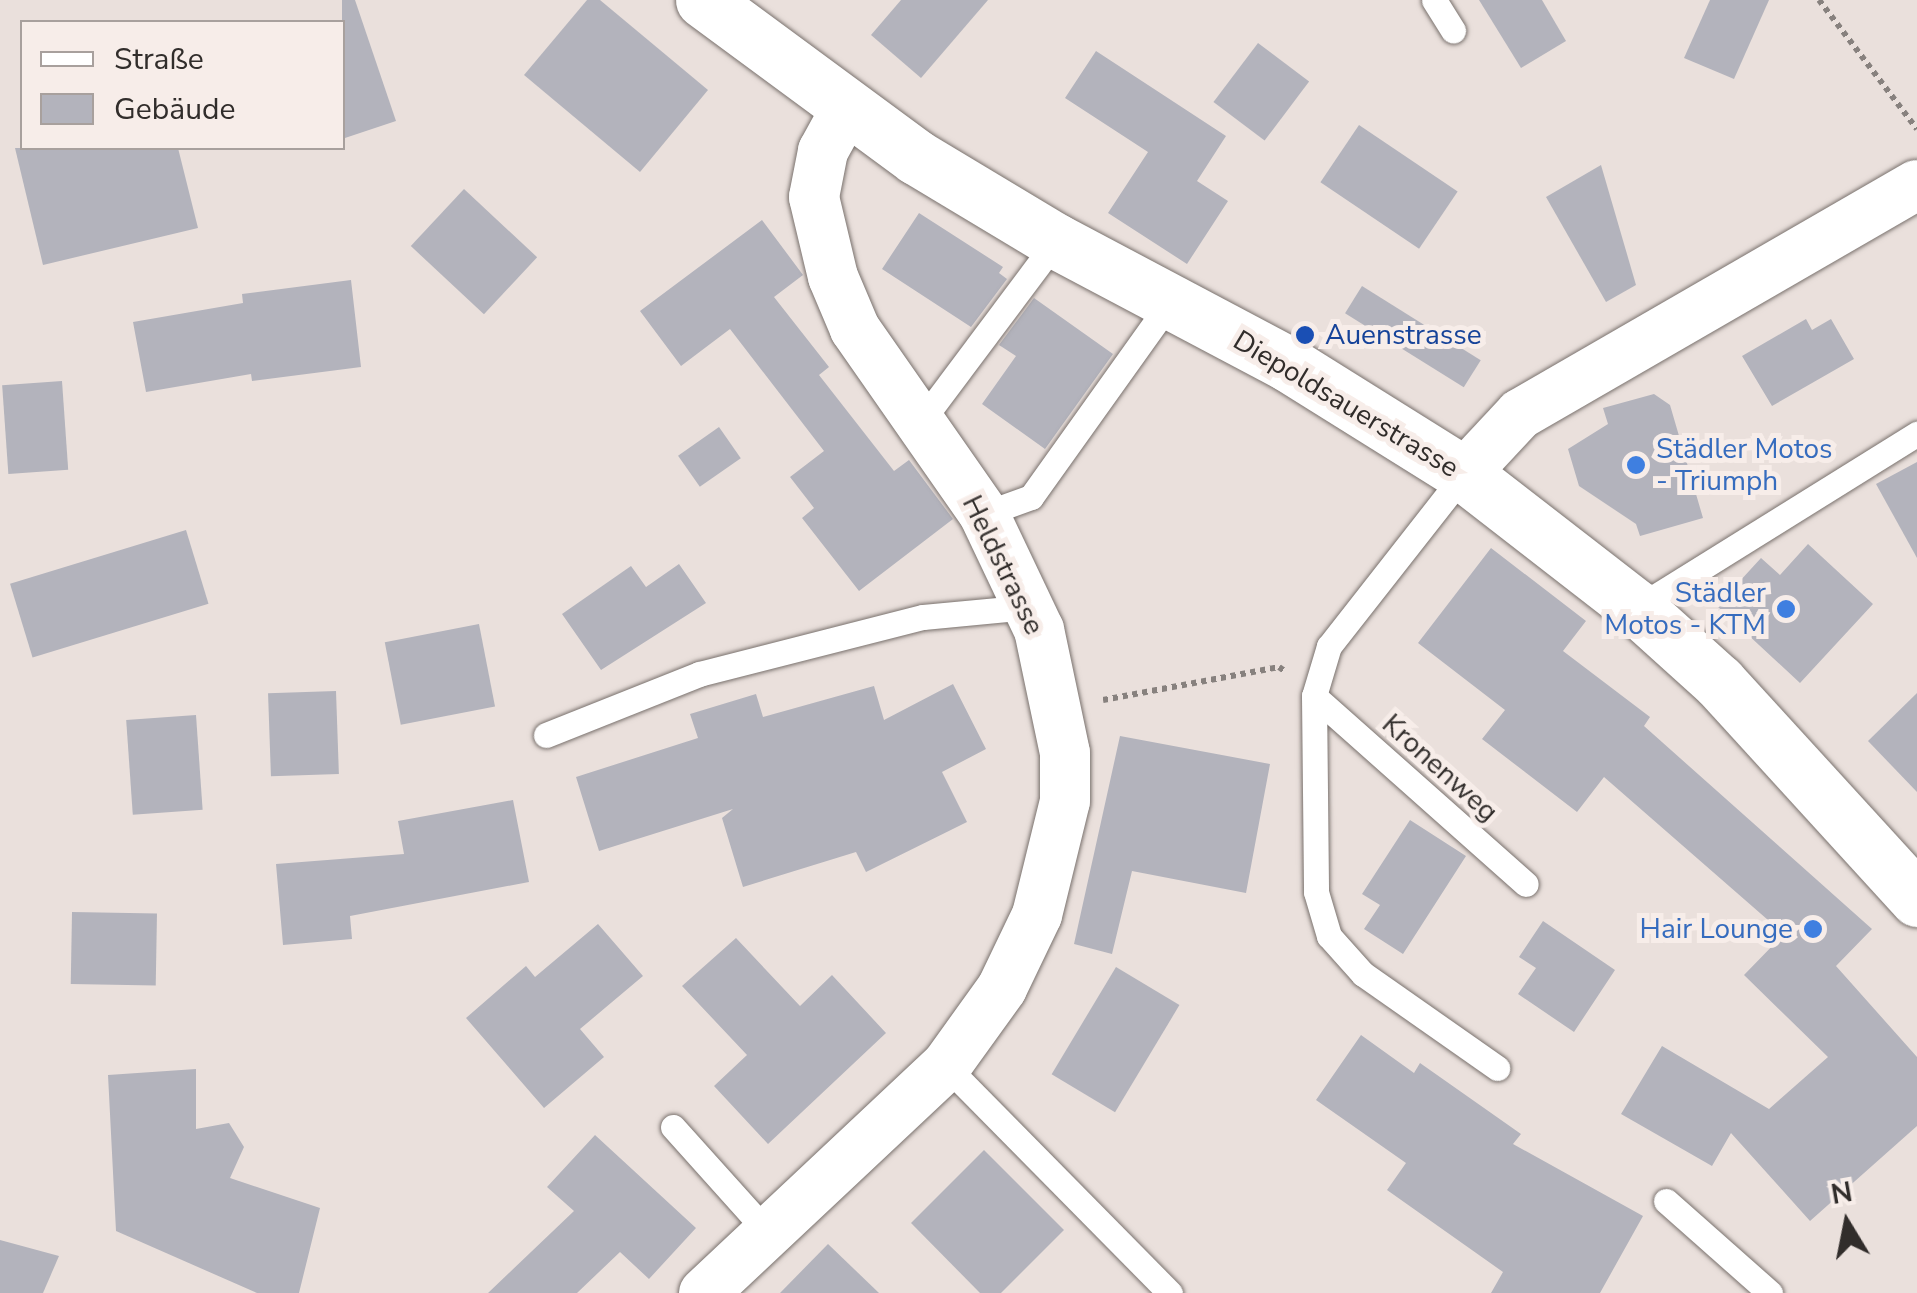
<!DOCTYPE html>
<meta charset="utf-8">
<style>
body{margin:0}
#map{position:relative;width:1917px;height:1293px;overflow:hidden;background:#eae0dc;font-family:"Nunito Sans",sans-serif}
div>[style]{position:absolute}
.building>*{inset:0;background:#b3b3bc;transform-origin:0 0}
.path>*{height:6px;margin-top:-3px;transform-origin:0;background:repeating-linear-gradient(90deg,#87817e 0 5px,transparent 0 10px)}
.roads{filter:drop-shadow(0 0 2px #79716d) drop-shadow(0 0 2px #79716d)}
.service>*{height:25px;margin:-12.5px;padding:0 12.5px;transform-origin:12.5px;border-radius:12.5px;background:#fff}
.minor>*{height:50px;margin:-25px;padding:0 25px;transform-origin:25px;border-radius:25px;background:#fff}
.secondary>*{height:55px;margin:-27.5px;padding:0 27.5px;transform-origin:27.5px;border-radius:27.5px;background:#fff}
.dots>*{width:28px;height:28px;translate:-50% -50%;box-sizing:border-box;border:5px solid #f7ede9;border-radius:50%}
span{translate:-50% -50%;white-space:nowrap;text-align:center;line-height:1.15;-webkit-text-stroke:10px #f7ede9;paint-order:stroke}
.transit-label{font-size:28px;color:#164399}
.left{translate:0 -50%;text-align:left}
.street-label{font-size:28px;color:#312d2b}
.shop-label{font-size:28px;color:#366cbe}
.right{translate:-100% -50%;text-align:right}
.legend{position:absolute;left:20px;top:20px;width:325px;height:130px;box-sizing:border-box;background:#f7ede9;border:2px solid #a8a09d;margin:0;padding:12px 18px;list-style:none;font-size:30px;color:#312d2b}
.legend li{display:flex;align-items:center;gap:20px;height:50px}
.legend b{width:50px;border:2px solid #a8a09d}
.north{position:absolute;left:1797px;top:1173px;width:100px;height:100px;-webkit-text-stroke:8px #f7ede9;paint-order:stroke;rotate:350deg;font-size:28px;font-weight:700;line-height:40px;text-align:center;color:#312d2b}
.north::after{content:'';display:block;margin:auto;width:35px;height:45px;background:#312d2b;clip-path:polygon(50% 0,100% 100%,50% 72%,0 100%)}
</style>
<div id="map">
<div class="building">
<i style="clip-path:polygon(342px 0,355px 0,396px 121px,342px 139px)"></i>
<i style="clip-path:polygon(587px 0,600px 0,708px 90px,640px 172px,524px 75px)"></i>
<i style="clip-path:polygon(901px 0,988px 0,921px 78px,871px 35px)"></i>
<i style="clip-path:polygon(1479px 0,1542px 0,1566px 41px,1521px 68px)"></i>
<i style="clip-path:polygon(1710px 0,1769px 0,1734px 79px,1684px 58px)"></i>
<i style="left:1258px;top:43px;width:64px;height:74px;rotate:37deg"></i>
<i style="clip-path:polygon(1096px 51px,1226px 136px,1197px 181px,1228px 201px,1187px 264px,1108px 213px,1148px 152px,1065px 98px)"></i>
<i style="left:1359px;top:125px;width:119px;height:69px;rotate:34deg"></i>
<i style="clip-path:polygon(15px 148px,178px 148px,198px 228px,43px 265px)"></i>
<i style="clip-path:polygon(1601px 165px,1636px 285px,1606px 302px,1546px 197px)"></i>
<i style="left:464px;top:189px;width:100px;height:78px;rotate:43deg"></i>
<i style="clip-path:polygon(919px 213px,1003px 267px,999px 273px,1007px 279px,971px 327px,882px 269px)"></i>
<i style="clip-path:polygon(762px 220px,803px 275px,774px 297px,829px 367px,819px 375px,894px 471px,909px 460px,953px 519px,859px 591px,802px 518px,814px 508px,790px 477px,824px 451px,730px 329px,681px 366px,640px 311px)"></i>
<i style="clip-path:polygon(351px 280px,361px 367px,252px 381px,251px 374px,146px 392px,133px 322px,243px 303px,242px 294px)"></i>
<i style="left:1362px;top:286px;width:140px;height:32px;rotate:32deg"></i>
<i style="clip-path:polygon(1034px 298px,1113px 354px,1045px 449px,982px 404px,1016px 356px,999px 345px)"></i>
<i style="clip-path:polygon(1806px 319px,1812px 330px,1831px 319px,1854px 359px,1772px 406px,1742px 356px)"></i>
<i style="left:62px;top:381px;width:89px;height:60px;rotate:86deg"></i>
<i style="clip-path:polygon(1654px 394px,1670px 405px,1703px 518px,1640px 536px,1636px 524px,1579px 486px,1568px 449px,1608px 424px,1603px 408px)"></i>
<i style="left:719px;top:427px;width:38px;height:50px;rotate:55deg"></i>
<i style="clip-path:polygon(1917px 462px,1917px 558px,1876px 484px)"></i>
<i style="left:186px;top:530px;width:77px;height:184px;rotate:73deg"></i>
<i style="clip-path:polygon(1808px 544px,1873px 604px,1800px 683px,1717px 606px,1761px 558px,1780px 575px)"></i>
<i style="clip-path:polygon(1491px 548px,1586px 621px,1563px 651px,1650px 717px,1644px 726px,1872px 929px,1836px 966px,1917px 1057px,1917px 1126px,1810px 1221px,1731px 1133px,1712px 1166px,1621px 1114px,1662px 1046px,1769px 1109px,1828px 1057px,1744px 975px,1784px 934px,1604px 777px,1577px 812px,1482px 739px,1505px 710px,1418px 643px)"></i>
<i style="clip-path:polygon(679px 564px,706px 603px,601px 670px,562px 614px,631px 566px,646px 587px)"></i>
<i style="left:479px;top:624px;width:84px;height:96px;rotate:79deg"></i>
<i style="clip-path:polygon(953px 684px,986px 749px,942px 772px,967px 822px,866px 872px,856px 852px,743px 887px,722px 818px,733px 809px,599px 851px,576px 777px,698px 738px,690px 714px,756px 694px,763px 717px,874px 686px,884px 720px)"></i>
<i style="left:336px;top:691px;width:83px;height:68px;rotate:88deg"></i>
<i style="clip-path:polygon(1917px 693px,1917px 792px,1868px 741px)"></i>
<i style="left:196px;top:715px;width:95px;height:70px;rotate:86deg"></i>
<i style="clip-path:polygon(1120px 736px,1270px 764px,1246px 893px,1132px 871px,1112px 954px,1074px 944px)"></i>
<i style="clip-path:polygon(513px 800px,529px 882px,350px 916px,352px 939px,283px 945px,276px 864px,404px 854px,398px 821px)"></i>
<i style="clip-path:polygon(1410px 820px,1466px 856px,1403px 954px,1364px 929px,1380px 905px,1362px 894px)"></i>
<i style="left:72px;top:912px;width:85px;height:72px;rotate:1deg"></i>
<i style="clip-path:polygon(1543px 921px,1615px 970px,1574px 1032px,1518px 994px,1536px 968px,1519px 957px)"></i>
<i style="clip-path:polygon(598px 924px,643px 976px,580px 1029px,604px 1057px,544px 1108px,466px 1018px,526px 966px,535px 977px)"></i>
<i style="clip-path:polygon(736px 938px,800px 1006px,832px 975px,886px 1033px,768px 1144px,714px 1086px,747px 1055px,682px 986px)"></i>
<i style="left:1116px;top:967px;width:74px;height:125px;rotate:31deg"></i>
<i style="clip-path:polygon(1361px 1035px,1414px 1073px,1420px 1063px,1521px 1134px,1513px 1144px,1643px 1216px,1600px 1293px,1491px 1293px,1503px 1272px,1387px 1190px,1406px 1163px,1316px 1100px)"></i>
<i style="clip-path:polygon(196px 1069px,196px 1129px,229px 1123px,244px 1147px,230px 1178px,320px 1208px,299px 1293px,257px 1293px,116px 1231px,108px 1075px)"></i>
<i style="clip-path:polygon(595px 1135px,696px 1228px,649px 1279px,620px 1252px,577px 1293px,488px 1293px,574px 1211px,547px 1187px)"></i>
<i style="clip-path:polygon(984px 1150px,1064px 1230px,1001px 1293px,980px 1293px,911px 1223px)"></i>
<i style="clip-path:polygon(0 1240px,59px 1256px,43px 1293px,0 1293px)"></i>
<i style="clip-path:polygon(828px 1244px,879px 1293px,780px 1293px)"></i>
</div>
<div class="path">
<i style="left:1819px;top:0;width:162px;rotate:52.8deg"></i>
<i style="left:1103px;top:700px;width:179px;rotate:-10.6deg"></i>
<i style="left:1279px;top:667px;width:9px;rotate:36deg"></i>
</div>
<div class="roads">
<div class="service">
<i style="left:1434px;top:0;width:36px;rotate:58deg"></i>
<i style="left:920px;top:423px;width:227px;rotate:-53.2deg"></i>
<i style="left:1464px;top:474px;width:219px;rotate:128.1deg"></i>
<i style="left:1329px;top:646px;width:52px;rotate:106.7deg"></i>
<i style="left:1314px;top:696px;width:196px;rotate:89.4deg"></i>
<i style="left:1316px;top:892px;width:46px;rotate:73.5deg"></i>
<i style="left:1329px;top:936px;width:51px;rotate:48.2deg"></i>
<i style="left:1363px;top:974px;width:164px;rotate:35deg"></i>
<i style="left:984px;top:514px;width:50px;rotate:-19.9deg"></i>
<i style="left:1031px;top:497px;width:239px;rotate:-54.5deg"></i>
<i style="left:1637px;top:608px;width:330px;rotate:-31.9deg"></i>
<i style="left:1314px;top:696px;width:283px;rotate:41.6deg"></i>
<i style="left:546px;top:735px;width:165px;rotate:-21.7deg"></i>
<i style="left:699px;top:674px;width:231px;rotate:-14.3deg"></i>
<i style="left:923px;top:617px;width:105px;rotate:-5.4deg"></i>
<i style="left:946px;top:1066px;width:319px;rotate:45.4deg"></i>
<i style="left:673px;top:1127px;width:142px;rotate:48.1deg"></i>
<i style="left:1666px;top:1201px;width:139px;rotate:41.5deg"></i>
</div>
<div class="minor">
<i style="left:1464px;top:474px;width:82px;rotate:-47deg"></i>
<i style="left:1520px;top:414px;width:458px;rotate:-30deg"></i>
<i style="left:704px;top:1293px;width:332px;rotate:-43.2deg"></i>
<i style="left:946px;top:1066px;width:96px;rotate:-54.3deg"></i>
<i style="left:1002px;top:988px;width:81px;rotate:-64.4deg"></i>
<i style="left:1037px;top:915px;width:117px;rotate:-76.2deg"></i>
<i style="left:1065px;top:801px;width:48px;rotate:-90deg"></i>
<i style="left:1065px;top:753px;width:126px;rotate:-101.9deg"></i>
<i style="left:1039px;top:630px;width:128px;rotate:-115.4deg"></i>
<i style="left:984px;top:514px;width:226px;rotate:-124.9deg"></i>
<i style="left:855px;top:329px;width:56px;rotate:-112.9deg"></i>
<i style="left:833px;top:277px;width:82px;rotate:-103.4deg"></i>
<i style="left:814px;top:197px;width:47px;rotate:-78.9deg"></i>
<i style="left:823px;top:151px;width:48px;rotate:-61.3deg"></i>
</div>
<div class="secondary">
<i style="left:703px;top:0;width:265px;rotate:36.4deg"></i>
<i style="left:916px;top:157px;width:163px;rotate:31deg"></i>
<i style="left:1056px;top:241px;width:263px;rotate:27.9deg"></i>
<i style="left:1288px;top:364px;width:208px;rotate:32deg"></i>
<i style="left:1464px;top:474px;width:219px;rotate:37.8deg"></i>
<i style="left:1637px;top:608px;width:110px;rotate:42.1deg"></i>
<i style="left:1719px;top:682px;width:294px;rotate:47.6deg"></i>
</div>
</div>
<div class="dots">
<i style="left:1305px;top:335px;background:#1a4fb4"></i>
<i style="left:1636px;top:465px;background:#3f7fe0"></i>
<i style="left:1786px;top:609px;background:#3f7fe0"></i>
<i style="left:1813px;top:929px;background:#3f7fe0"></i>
</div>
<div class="transit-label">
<span class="left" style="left:1325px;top:335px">Auenstrasse</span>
</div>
<div class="street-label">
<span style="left:1346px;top:404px;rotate:31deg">Diepoldsauerstrasse</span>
<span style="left:1003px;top:565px;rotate:64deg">Heldstrasse</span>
<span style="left:1440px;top:768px;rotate:42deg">Kronenweg</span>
</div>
<div class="shop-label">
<span class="left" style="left:1656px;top:465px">Städler Motos<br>- Triumph</span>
<span class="right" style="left:1766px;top:609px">Städler<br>Motos - KTM</span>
<span class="right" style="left:1793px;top:929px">Hair Lounge</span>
</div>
<ul class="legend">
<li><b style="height:12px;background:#fff"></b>Straße</li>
<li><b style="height:28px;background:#b3b3bc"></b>Gebäude</li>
</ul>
<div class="north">N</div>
</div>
